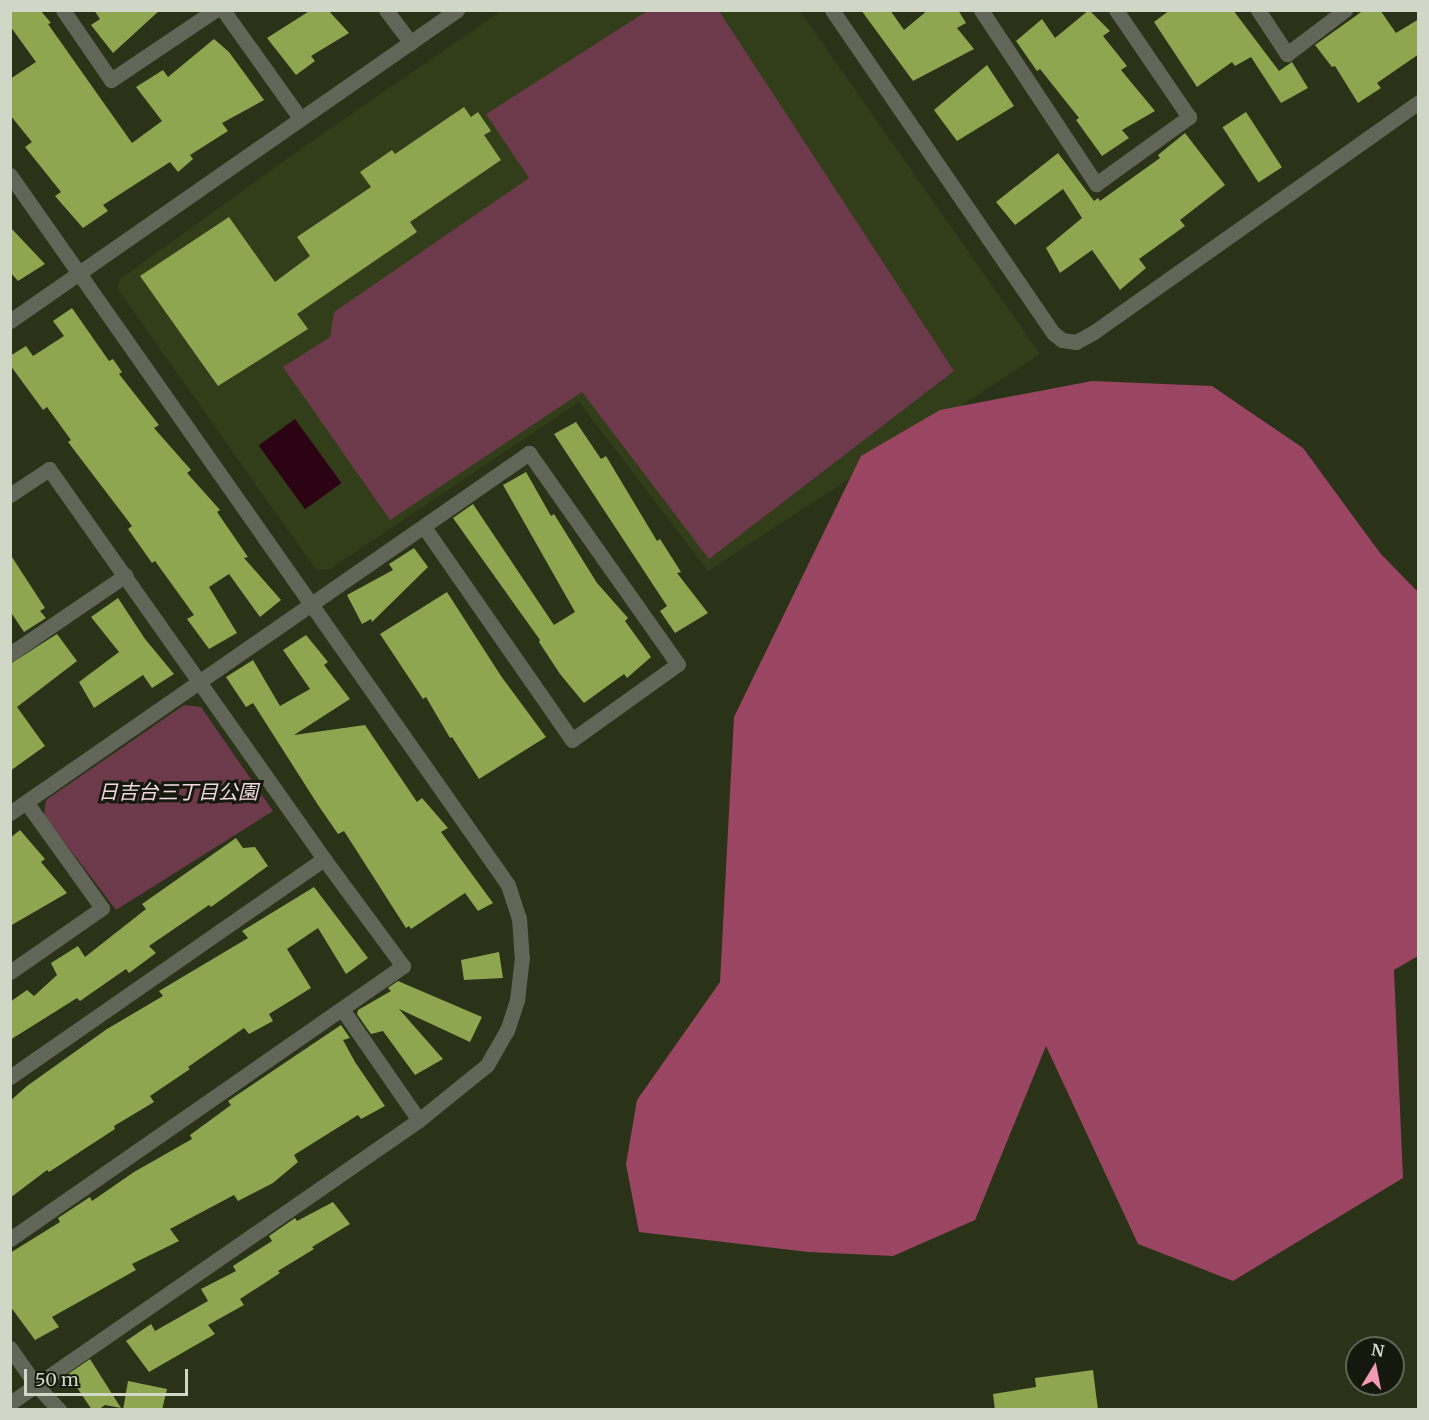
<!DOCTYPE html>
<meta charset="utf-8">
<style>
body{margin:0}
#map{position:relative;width:1429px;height:1420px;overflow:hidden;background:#2a3217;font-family:Merriweather,"Noto Sans JP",serif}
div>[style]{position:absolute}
.built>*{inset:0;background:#323d1a}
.green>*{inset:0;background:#6c3a4a}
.forest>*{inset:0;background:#9a4562}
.water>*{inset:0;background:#2c0313;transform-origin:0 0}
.building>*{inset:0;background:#8da64f;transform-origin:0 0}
.minor>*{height:15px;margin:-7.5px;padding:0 7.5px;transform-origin:7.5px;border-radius:7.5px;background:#616659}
span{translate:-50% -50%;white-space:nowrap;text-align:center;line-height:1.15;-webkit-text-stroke:6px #15180c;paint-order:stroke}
.park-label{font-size:20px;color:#f2d8df;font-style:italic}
.frame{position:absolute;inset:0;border:12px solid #d1d7c7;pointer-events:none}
.north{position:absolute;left:1345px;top:1336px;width:60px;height:60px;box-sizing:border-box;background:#15180c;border:2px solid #606457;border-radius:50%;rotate:10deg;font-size:16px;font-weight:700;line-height:24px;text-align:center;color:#d1d7c7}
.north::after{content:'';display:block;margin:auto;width:21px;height:27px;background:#f19ab4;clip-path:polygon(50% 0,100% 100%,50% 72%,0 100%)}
.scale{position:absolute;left:24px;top:1369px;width:164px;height:27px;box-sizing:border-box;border:3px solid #d1d7c7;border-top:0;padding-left:8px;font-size:18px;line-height:21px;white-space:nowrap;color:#d1d7c7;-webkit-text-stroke:4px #15180c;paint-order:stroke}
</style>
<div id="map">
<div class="built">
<i style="clip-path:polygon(501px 11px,800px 11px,1040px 354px,708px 571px,579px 402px,330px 569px,316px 570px,117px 288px,120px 279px,305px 146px)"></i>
</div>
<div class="green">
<i style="clip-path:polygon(719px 11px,954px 371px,709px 559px,582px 392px,390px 520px,283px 367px,330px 337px,334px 312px,529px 178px,486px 114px,647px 11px)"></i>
<i style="clip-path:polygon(184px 705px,201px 707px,273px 811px,116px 910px,44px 815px,46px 800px)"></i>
</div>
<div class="forest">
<i style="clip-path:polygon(1092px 381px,1212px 386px,1303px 448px,1380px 553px,1418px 592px,1418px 956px,1394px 970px,1403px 1178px,1233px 1281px,1138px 1244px,1046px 1046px,975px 1220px,893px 1256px,808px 1252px,639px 1232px,626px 1164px,637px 1100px,720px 982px,734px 717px,861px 456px,940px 410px)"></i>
</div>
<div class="water">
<i style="left:295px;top:419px;width:79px;height:45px;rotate:54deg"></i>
</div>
<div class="building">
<i style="clip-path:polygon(10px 10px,40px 10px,51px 23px,48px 24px,132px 143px,162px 121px,136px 87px,163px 70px,168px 77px,214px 39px,229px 52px,264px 100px,222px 123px,228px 131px,190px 155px,193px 159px,178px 172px,170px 162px,103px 205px,108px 211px,83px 228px,55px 196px,61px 192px,25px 147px,32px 142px,10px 115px,10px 79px,36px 62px,10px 26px)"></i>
<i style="clip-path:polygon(94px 10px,160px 10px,113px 53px,91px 25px,100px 19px)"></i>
<i style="clip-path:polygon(311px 10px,328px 10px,349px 33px,311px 56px,315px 61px,296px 75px,267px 38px)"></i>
<i style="clip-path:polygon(861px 10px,890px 10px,904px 30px,928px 10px,958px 10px,966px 23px,957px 28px,974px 49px,913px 81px)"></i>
<i style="clip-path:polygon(1089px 10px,1110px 31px,1103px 36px,1127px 66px,1121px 70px,1155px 111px,1122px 130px,1129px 138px,1102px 156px,1076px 120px,1079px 118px,1040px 69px,1037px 71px,1016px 41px,1042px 19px,1055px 38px)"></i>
<i style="clip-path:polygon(1170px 10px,1233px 10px,1279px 71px,1292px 62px,1308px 88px,1281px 103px,1251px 57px,1235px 66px,1232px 62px,1197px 87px,1154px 22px)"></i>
<i style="clip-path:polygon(1364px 10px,1380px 10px,1396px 33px,1419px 19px,1419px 54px,1377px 83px,1381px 88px,1358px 103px,1335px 66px,1332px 67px,1315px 45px)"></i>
<i style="clip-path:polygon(987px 65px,1014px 106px,957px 141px,934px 110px)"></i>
<i style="clip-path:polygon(464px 107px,471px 117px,478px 112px,491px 131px,484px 135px,501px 160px,410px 222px,417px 232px,297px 314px,308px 329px,218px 386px,140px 276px,229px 217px,275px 282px,310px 256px,297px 237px,371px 187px,360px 172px,392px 150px,395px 154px)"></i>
<i style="left:1246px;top:112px;width:66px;height:28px;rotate:57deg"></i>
<i style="clip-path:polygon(1185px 133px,1225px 185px,1180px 220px,1185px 226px,1139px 259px,1146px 268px,1120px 290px,1092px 250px,1060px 273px,1046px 248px,1082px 218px,1063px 189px,1015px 225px,996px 202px,1058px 153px,1094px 201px,1098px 198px,1100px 201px,1160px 158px,1158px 155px)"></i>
<i style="clip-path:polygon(10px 227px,45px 264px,18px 281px,10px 272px)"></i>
<i style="clip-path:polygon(72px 308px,109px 361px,113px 359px,122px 372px,119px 374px,159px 425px,154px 428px,191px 470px,187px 473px,220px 510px,217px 512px,248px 557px,244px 558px,281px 600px,260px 617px,229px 574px,209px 587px,237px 633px,209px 649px,187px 619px,194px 615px,155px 561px,152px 563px,128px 529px,132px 526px,68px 442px,71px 440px,47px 407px,43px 410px,10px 365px,10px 356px,26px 346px,33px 356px,64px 336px,53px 321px)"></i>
<i style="clip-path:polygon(576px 422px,601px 459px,606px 456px,657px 541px,660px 539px,681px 572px,677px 573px,708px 613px,675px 633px,660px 611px,667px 606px,554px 434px)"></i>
<i style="clip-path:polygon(526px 472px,551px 516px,554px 514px,597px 583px,628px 618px,625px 621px,651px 657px,627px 678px,624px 674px,584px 703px,560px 674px,539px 642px,540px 640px,453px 518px,473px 504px,554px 625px,575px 612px,503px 485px)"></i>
<i style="clip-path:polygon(414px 548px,428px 567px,372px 622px,371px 619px,362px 624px,347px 595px,393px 570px,389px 564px)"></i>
<i style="clip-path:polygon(10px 554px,45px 608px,40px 611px,46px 618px,24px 632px,10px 611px)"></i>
<i style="clip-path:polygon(447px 592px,501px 676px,546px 737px,479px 779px,452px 737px,450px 738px,426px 697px,423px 699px,380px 634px)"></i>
<i style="clip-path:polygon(118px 598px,145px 639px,174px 674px,152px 688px,143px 675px,94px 708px,79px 682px,119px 652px,91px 617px)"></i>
<i style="clip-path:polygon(57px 634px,77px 661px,17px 707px,45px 746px,10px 771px,10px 664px)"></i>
<i style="clip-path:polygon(306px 635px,328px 662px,324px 665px,350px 699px,294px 735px,365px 725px,417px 802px,422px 798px,448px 828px,441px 832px,493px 903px,478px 911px,465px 893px,411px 929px,409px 926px,406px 928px,344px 831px,338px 834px,318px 805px,253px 703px,246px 707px,226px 677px,253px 660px,280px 706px,310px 689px,283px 650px)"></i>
<i style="clip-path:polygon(20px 830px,45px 859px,41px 862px,67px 893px,10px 926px,10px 838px)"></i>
<i style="clip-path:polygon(236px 838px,243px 848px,255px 847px,268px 866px,211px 907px,209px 905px,149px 946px,156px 953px,129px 973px,126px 969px,80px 1001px,77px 998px,10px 1040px,10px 1002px,27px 990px,34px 996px,57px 975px,51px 963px,78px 946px,85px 957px,146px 909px,142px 904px)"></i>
<i style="clip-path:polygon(314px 887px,368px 958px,346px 974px,318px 928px,287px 949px,311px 988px,269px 1014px,273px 1021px,249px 1034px,244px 1028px,188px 1067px,190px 1069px,150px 1096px,154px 1102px,114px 1126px,115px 1129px,49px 1172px,47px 1170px,10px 1198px,10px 1101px,27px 1086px,107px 1029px,163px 996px,159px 991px,248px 938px,242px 931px)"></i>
<i style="clip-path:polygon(499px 952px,503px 978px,464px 980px,461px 960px)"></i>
<i style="clip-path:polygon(398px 981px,482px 1017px,470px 1042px,399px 1009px,443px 1059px,415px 1075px,383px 1031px,371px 1034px,357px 1014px,358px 1010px,391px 991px,388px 988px)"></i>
<i style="clip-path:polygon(341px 1025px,350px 1038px,343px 1040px,355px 1062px,385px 1106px,361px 1119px,358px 1115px,294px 1155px,298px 1162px,273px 1183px,238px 1201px,234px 1195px,170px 1229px,179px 1241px,132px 1264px,136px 1270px,52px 1317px,59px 1327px,35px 1340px,10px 1306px,10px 1253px,60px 1222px,58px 1218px,90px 1197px,92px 1201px,134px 1172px,192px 1139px,190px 1135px,231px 1105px,228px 1101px)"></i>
<i style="clip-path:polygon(333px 1202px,350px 1224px,312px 1247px,314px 1249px,278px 1271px,280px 1273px,240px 1299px,244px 1305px,208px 1325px,215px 1334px,149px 1372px,126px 1341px,151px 1324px,155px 1331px,208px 1301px,201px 1289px,236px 1271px,233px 1266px,272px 1241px,269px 1236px,295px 1218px,297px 1221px)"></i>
<i style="clip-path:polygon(90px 1359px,121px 1408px,105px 1405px,98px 1410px,92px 1410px,68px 1374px)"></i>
<i style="clip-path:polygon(1093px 1370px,1098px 1410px,995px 1410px,993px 1394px,1036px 1387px,1035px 1378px)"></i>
<i style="clip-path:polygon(128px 1381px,167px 1389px,162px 1410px,123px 1410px)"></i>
</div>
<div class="minor">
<i style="left:63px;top:10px;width:85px;rotate:55.6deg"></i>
<i style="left:111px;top:80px;width:125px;rotate:-33.9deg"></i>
<i style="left:223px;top:10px;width:133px;rotate:54.5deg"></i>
<i style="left:386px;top:10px;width:41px;rotate:52.9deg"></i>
<i style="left:832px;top:10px;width:391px;rotate:55.6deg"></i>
<i style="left:1053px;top:333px;width:11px;rotate:38deg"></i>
<i style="left:1062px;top:340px;width:14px;rotate:8deg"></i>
<i style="left:1076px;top:342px;width:21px;rotate:-29deg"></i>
<i style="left:1094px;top:332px;width:397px;rotate:-35.3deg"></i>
<i style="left:981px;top:10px;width:209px;rotate:56.5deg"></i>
<i style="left:1096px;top:184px;width:115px;rotate:-35.8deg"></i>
<i style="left:1189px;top:117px;width:130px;rotate:-124.3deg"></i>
<i style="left:1258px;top:10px;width:53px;rotate:56.6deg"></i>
<i style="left:1287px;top:54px;width:73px;rotate:-37.2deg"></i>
<i style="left:10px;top:175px;width:867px;rotate:54.95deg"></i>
<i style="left:508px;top:885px;width:35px;rotate:72deg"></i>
<i style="left:519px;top:918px;width:39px;rotate:86deg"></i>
<i style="left:522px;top:957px;width:43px;rotate:96.6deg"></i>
<i style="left:517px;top:1000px;width:32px;rotate:108deg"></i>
<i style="left:507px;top:1030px;width:40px;rotate:119.7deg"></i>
<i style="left:487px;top:1065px;width:87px;rotate:141deg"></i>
<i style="left:419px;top:1120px;width:497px;rotate:145.3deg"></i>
<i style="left:10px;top:321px;width:545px;rotate:-34.83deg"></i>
<i style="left:10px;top:495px;width:47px;rotate:-33.7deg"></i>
<i style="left:49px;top:469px;width:477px;rotate:54.8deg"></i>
<i style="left:324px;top:859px;width:133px;rotate:53.6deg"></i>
<i style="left:403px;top:966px;width:479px;rotate:145.2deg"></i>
<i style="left:10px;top:654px;width:140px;rotate:-34.3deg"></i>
<i style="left:10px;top:813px;width:632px;rotate:-34.75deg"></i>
<i style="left:529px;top:453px;width:258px;rotate:54.8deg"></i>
<i style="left:678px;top:664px;width:130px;rotate:144.4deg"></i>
<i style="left:572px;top:740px;width:259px;rotate:-124.8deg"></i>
<i style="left:10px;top:972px;width:112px;rotate:-34.8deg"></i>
<i style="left:102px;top:908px;width:130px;rotate:-125.6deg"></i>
<i style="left:342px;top:1009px;width:135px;rotate:55.3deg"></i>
<i style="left:10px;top:1077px;width:382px;rotate:-34.8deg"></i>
<i style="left:10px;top:1348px;width:45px;rotate:54.9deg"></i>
<i style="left:36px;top:1385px;width:34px;rotate:47deg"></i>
</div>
<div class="park-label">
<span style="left:178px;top:791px">日吉台三丁目公園</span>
</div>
<div class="frame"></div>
<div class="north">N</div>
<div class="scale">50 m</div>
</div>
